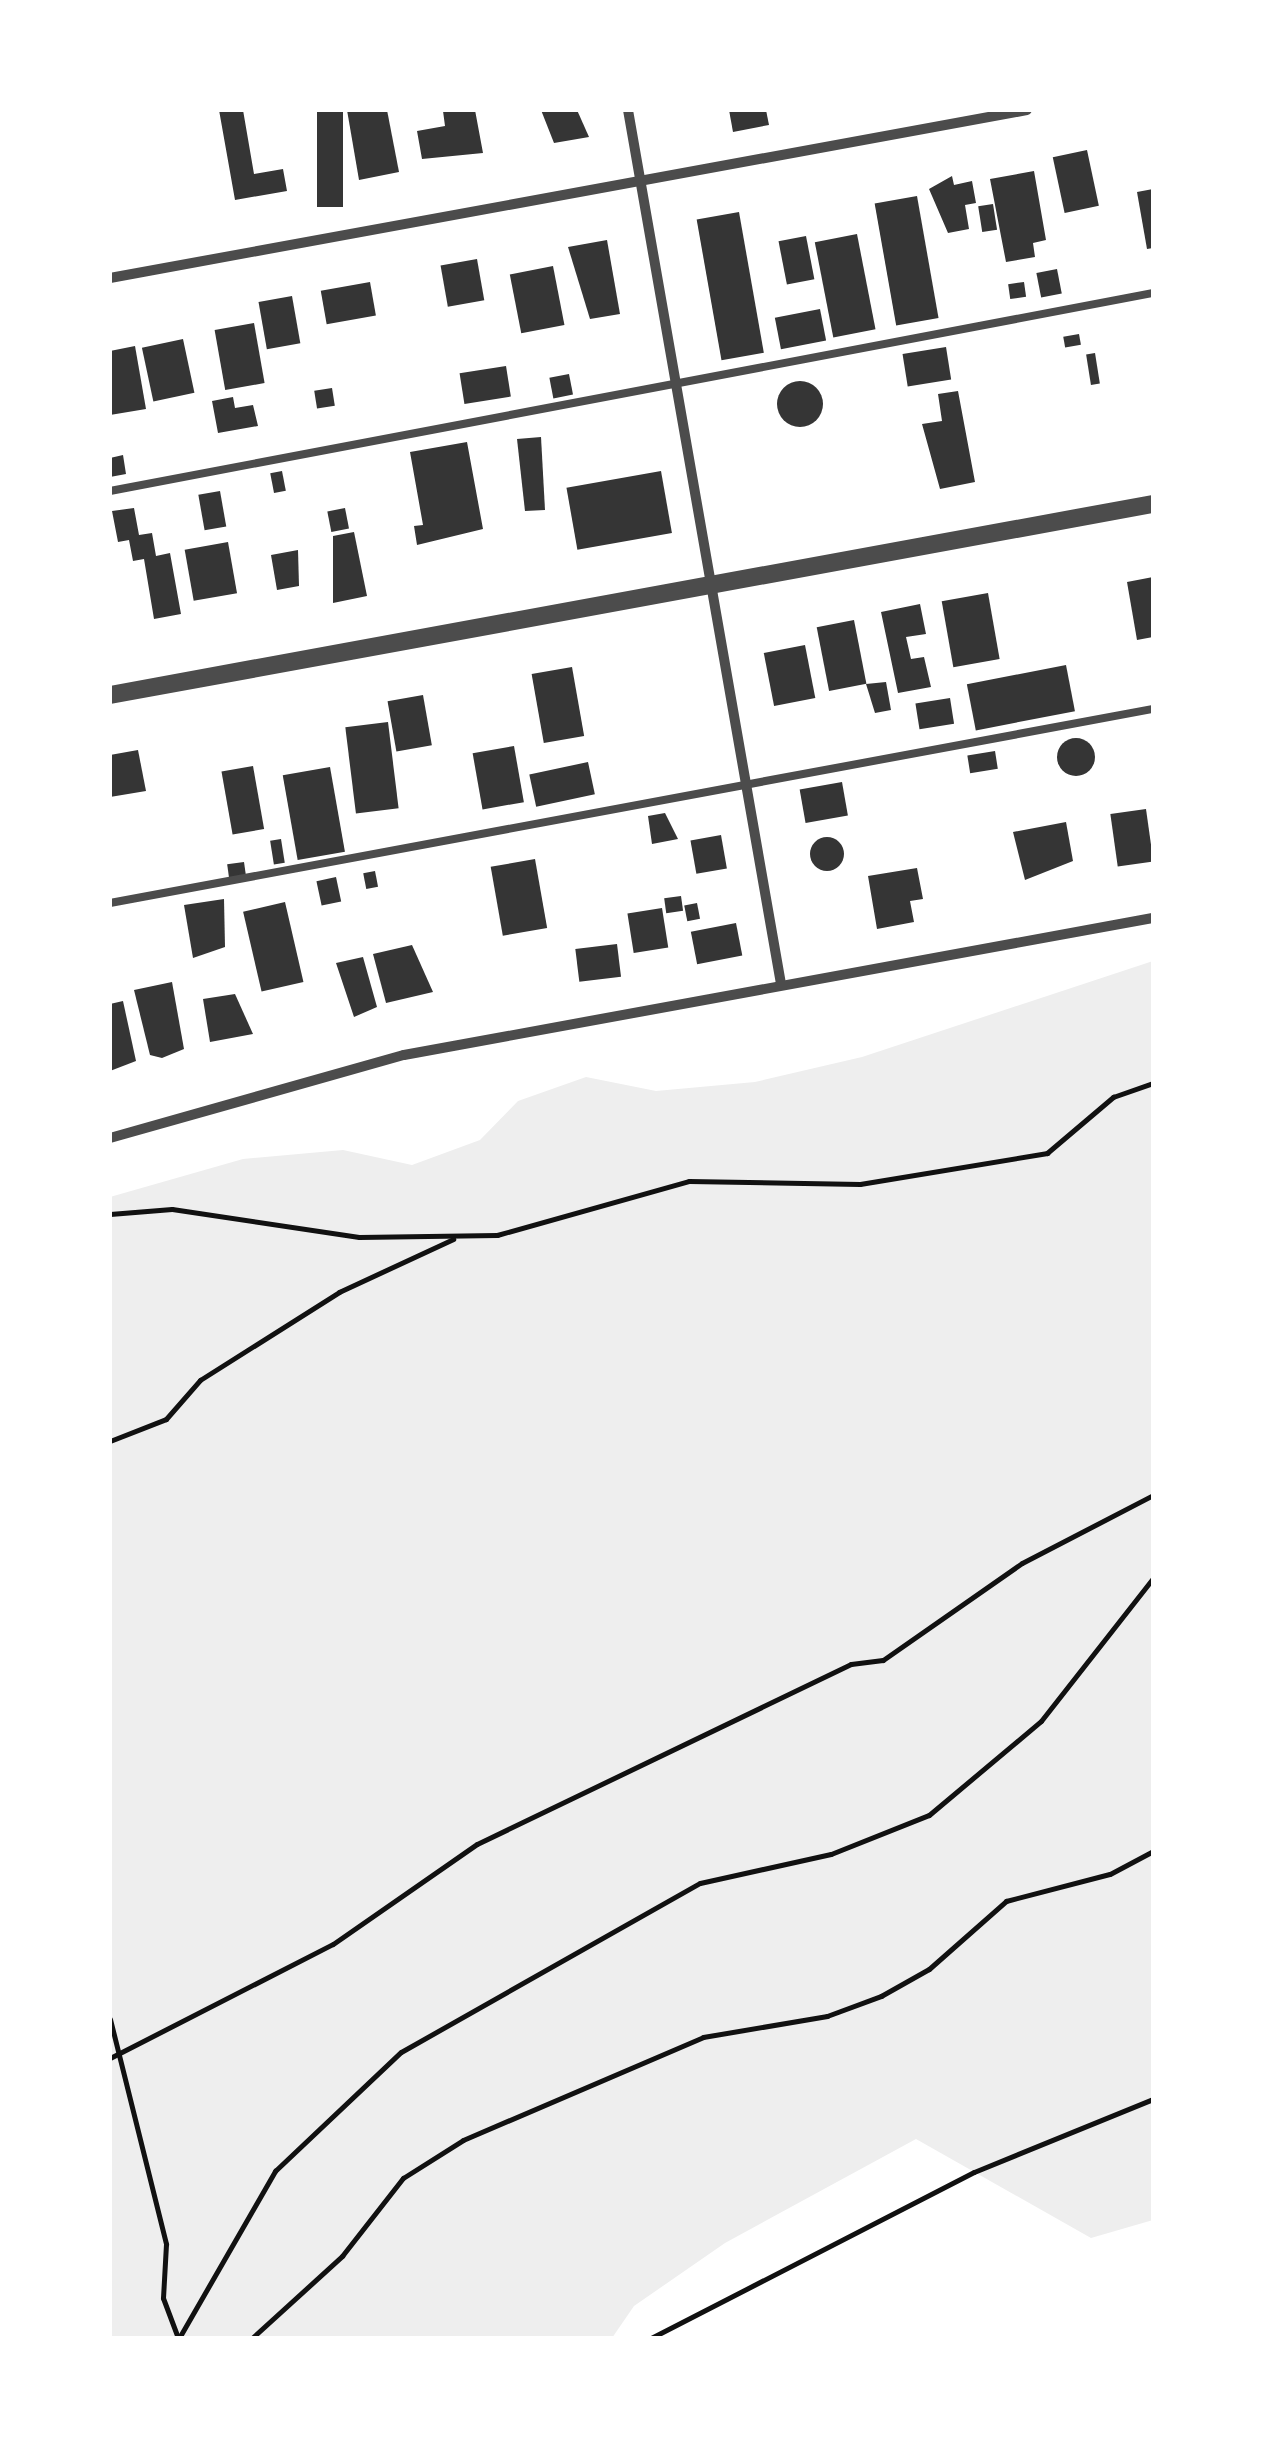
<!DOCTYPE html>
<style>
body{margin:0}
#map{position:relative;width:1263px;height:2448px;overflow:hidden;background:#fff;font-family:Inter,sans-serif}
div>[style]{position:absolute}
.green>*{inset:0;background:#eee}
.building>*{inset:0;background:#353535;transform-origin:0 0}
.round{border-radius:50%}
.path>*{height:5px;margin:-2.5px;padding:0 2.5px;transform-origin:2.5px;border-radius:2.5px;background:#111}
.service>*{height:8px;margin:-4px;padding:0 4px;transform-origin:4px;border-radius:4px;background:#4c4c4c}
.minor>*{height:10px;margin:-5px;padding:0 5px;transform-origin:5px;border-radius:5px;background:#4c4c4c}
.tertiary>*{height:18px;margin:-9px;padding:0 9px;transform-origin:9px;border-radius:9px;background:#4c4c4c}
span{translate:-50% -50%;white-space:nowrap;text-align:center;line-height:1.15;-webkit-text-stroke:8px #fff;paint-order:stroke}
.frame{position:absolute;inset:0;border:112px solid #fff;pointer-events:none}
</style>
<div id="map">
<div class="green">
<i style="clip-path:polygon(1153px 961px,1153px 2220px,1091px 2238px,916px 2139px,725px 2243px,634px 2306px,612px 2338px,110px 2338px,110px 1197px,243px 1159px,343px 1150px,412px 1165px,480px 1140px,518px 1101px,586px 1077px,656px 1091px,755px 1082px,862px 1057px)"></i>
</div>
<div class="building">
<i style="clip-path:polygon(219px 110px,243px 110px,254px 174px,283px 169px,287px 191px,235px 200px)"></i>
<i style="left:317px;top:110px;width:26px;height:97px"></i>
<i style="clip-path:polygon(347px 110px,387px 110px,399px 172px,359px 180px)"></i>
<i style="clip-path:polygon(475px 110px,483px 153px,422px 159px,417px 131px,445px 126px,443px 111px)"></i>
<i style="clip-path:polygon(541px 110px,577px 110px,589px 137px,554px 143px)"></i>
<i style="clip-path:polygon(729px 110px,766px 110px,769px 125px,733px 132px)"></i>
<i style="left:1087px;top:150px;width:57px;height:35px;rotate:78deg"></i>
<i style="clip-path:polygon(1034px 171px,1046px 240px,1033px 243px,1035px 257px,1006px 262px,990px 179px)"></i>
<i style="clip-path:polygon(952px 176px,954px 185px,972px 181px,976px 203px,965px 205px,969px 229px,948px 233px,929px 189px)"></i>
<i style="clip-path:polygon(1153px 189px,1153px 248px,1147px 249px,1137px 192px)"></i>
<i style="left:917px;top:196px;width:124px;height:43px;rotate:80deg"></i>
<i style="left:993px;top:204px;width:26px;height:15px;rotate:81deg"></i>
<i style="left:739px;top:212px;width:143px;height:43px;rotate:80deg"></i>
<i style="left:857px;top:234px;width:97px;height:43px;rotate:79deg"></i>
<i style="left:806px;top:236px;width:44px;height:28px;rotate:79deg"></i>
<i style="clip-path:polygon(607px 240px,620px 314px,590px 319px,568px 247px)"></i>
<i style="left:477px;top:259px;width:42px;height:37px;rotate:80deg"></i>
<i style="left:553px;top:266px;width:60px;height:44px;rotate:79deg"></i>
<i style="left:1057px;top:269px;width:25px;height:21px;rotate:79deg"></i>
<i style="left:370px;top:282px;width:34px;height:50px;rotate:80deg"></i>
<i style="left:1024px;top:282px;width:15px;height:16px;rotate:82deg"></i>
<i style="left:292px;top:296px;width:48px;height:34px;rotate:80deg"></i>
<i style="left:820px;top:309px;width:32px;height:46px;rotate:79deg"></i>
<i style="left:254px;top:323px;width:61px;height:40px;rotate:80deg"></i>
<i style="left:1079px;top:334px;width:11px;height:16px;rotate:80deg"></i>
<i style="left:183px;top:339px;width:55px;height:42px;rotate:78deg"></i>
<i style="clip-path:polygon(135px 346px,146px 409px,110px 415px,110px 351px)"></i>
<i style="left:946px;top:347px;width:33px;height:44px;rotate:81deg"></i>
<i style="left:1095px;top:353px;width:31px;height:9px;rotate:81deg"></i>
<i style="left:506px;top:366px;width:31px;height:47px;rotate:81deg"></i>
<i style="left:569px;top:374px;width:21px;height:20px;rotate:79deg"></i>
<i class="round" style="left:777px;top:381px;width:46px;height:46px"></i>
<i style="left:332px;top:388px;width:18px;height:18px;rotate:81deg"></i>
<i style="clip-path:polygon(958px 391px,975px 482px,940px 489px,922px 424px,942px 421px,938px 394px)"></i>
<i style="clip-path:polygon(233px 397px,235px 408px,253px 405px,258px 426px,218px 433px,212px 401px)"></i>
<i style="clip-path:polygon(541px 437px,545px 510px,525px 511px,517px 439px)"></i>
<i style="clip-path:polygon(467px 442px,483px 529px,417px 545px,414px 526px,423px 525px,410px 452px)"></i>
<i style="clip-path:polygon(123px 455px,126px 474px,110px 477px,110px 458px)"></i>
<i style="left:282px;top:471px;width:20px;height:12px;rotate:79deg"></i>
<i style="left:661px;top:471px;width:63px;height:96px;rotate:80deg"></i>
<i style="left:220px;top:491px;width:36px;height:22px;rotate:80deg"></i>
<i style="clip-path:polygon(134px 508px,139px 535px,152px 533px,156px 556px,170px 553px,181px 614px,154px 619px,144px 559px,133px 561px,129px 540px,118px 542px,112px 511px)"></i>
<i style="left:345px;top:508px;width:21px;height:18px;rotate:79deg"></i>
<i style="clip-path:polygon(354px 532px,367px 596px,333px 603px,333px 536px)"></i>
<i style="left:228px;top:542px;width:52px;height:44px;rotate:80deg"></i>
<i style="clip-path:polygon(298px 550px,299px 586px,277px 590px,271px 555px)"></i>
<i style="clip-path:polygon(1153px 577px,1153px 637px,1137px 640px,1127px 582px)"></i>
<i style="left:988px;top:593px;width:67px;height:47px;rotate:80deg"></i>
<i style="clip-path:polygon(920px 604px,926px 634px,906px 637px,911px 659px,924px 657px,931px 687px,898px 693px,881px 612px)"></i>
<i style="left:854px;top:620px;width:65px;height:38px;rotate:79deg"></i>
<i style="left:805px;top:645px;width:54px;height:42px;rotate:79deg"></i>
<i style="left:1066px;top:665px;width:47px;height:101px;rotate:79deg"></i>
<i style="left:572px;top:667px;width:70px;height:41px;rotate:80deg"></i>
<i style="clip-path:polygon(886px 682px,891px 710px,875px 713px,866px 684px)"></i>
<i style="left:423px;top:695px;width:51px;height:36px;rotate:80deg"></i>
<i style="left:950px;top:698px;width:26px;height:35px;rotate:81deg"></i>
<i style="left:388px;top:722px;width:87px;height:43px;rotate:83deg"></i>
<i class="round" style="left:1057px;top:738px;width:38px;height:38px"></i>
<i style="left:514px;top:746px;width:57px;height:42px;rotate:80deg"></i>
<i style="clip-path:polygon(138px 750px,146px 791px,110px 797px,110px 755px)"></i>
<i style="left:995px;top:751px;width:18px;height:28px;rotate:81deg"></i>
<i style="left:588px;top:762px;width:33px;height:60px;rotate:78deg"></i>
<i style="left:253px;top:766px;width:64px;height:32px;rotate:80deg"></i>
<i style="left:330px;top:767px;width:86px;height:48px;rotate:80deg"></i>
<i style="left:842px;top:782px;width:34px;height:43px;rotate:80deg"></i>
<i style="left:1146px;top:809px;width:53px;height:36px;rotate:82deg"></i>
<i style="clip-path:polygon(665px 813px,678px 839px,652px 844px,648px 816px)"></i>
<i style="clip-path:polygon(1066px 822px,1073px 861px,1025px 880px,1013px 832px)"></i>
<i style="left:721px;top:835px;width:34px;height:31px;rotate:80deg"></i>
<i class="round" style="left:810px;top:837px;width:34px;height:34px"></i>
<i style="left:281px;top:839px;width:24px;height:11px;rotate:81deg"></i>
<i style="left:535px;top:859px;width:70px;height:45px;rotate:80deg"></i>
<i style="left:244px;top:862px;width:14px;height:17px;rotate:82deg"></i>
<i style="clip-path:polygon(917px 868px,923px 899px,910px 901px,914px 922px,877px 929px,868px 876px)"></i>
<i style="left:375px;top:871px;width:16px;height:12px;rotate:79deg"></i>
<i style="left:336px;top:877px;width:25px;height:20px;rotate:78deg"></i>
<i style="left:681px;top:896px;width:15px;height:17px;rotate:82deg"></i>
<i style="clip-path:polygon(224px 899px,225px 947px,193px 958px,184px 905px)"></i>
<i style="left:285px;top:902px;width:82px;height:43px;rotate:77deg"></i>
<i style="left:697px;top:903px;width:16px;height:13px;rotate:79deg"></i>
<i style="left:662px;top:908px;width:40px;height:35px;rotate:81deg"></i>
<i style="left:736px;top:923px;width:33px;height:46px;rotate:79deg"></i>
<i style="left:617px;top:944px;width:33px;height:42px;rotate:83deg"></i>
<i style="clip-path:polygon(412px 945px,433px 992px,386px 1003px,373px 954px)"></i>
<i style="clip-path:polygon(363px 957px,377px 1007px,354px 1017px,336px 963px)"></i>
<i style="clip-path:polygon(172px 982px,184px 1049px,162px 1058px,150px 1055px,134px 990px)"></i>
<i style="clip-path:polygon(235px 994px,253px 1034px,210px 1042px,203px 999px)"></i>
<i style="clip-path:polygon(123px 1001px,136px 1061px,110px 1071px,110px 1004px)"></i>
</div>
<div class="path">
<i style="left:110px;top:1214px;width:62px;rotate:-4.6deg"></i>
<i style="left:172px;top:1209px;width:189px;rotate:8.5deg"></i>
<i style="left:359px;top:1237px;width:138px;rotate:-0.8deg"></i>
<i style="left:497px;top:1235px;width:199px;rotate:-15.7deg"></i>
<i style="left:689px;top:1181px;width:171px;rotate:1deg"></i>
<i style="left:860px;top:1184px;width:190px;rotate:-9.4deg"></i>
<i style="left:1047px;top:1153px;width:87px;rotate:-40.3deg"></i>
<i style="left:1113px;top:1097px;width:42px;rotate:-19.3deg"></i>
<i style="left:110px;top:1441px;width:60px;rotate:-21.4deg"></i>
<i style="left:166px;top:1419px;width:52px;rotate:-48.9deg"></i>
<i style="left:200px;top:1380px;width:165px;rotate:-32.3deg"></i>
<i style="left:339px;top:1292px;width:126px;rotate:-24.9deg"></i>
<i style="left:110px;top:2019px;width:232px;rotate:76deg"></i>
<i style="left:166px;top:2244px;width:54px;rotate:93.2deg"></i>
<i style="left:163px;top:2298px;width:43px;rotate:69.4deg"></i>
<i style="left:110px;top:2058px;width:250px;rotate:-27.1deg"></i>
<i style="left:333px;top:1944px;width:175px;rotate:-34.8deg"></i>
<i style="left:477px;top:1844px;width:415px;rotate:-25.7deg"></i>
<i style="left:851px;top:1664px;width:32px;rotate:-7deg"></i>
<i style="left:883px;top:1660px;width:169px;rotate:-34.9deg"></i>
<i style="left:1022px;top:1563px;width:148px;rotate:-27.4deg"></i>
<i style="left:179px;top:2338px;width:193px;rotate:-60.1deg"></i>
<i style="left:275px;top:2171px;width:173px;rotate:-43.4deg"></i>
<i style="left:401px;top:2052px;width:343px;rotate:-29.5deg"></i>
<i style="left:700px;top:1883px;width:134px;rotate:-12.5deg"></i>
<i style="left:831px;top:1854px;width:105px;rotate:-21.7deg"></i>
<i style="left:929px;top:1815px;width:146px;rotate:-40deg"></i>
<i style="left:1041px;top:1721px;width:182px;rotate:-51.9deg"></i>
<i style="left:252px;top:2338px;width:122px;rotate:-42.3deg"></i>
<i style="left:342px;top:2256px;width:99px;rotate:-52deg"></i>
<i style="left:403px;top:2178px;width:71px;rotate:-32.3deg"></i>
<i style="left:463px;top:2140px;width:261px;rotate:-23.2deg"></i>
<i style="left:703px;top:2037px;width:126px;rotate:-9.6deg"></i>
<i style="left:827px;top:2016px;width:58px;rotate:-20.3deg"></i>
<i style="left:881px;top:1996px;width:55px;rotate:-29.4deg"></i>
<i style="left:929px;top:1969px;width:103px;rotate:-41.4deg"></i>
<i style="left:1006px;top:1901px;width:107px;rotate:-14.6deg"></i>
<i style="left:1110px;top:1874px;width:49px;rotate:-28.1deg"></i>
<i style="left:651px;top:2338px;width:363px;rotate:-27.2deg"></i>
<i style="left:974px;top:2172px;width:193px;rotate:-22.2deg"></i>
</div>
<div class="service">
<i style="left:110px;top:491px;width:1062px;rotate:-10.75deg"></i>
<i style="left:110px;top:903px;width:1061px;rotate:-10.54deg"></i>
</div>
<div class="minor">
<i style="left:628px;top:110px;width:887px;rotate:80.07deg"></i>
<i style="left:110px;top:278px;width:932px;rotate:-10.38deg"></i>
<i style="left:110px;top:1138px;width:305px;rotate:-15.8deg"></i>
<i style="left:404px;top:1055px;width:761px;rotate:-10.37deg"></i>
</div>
<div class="tertiary">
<i style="left:110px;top:695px;width:1060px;rotate:-10.38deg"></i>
</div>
<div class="frame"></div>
</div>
